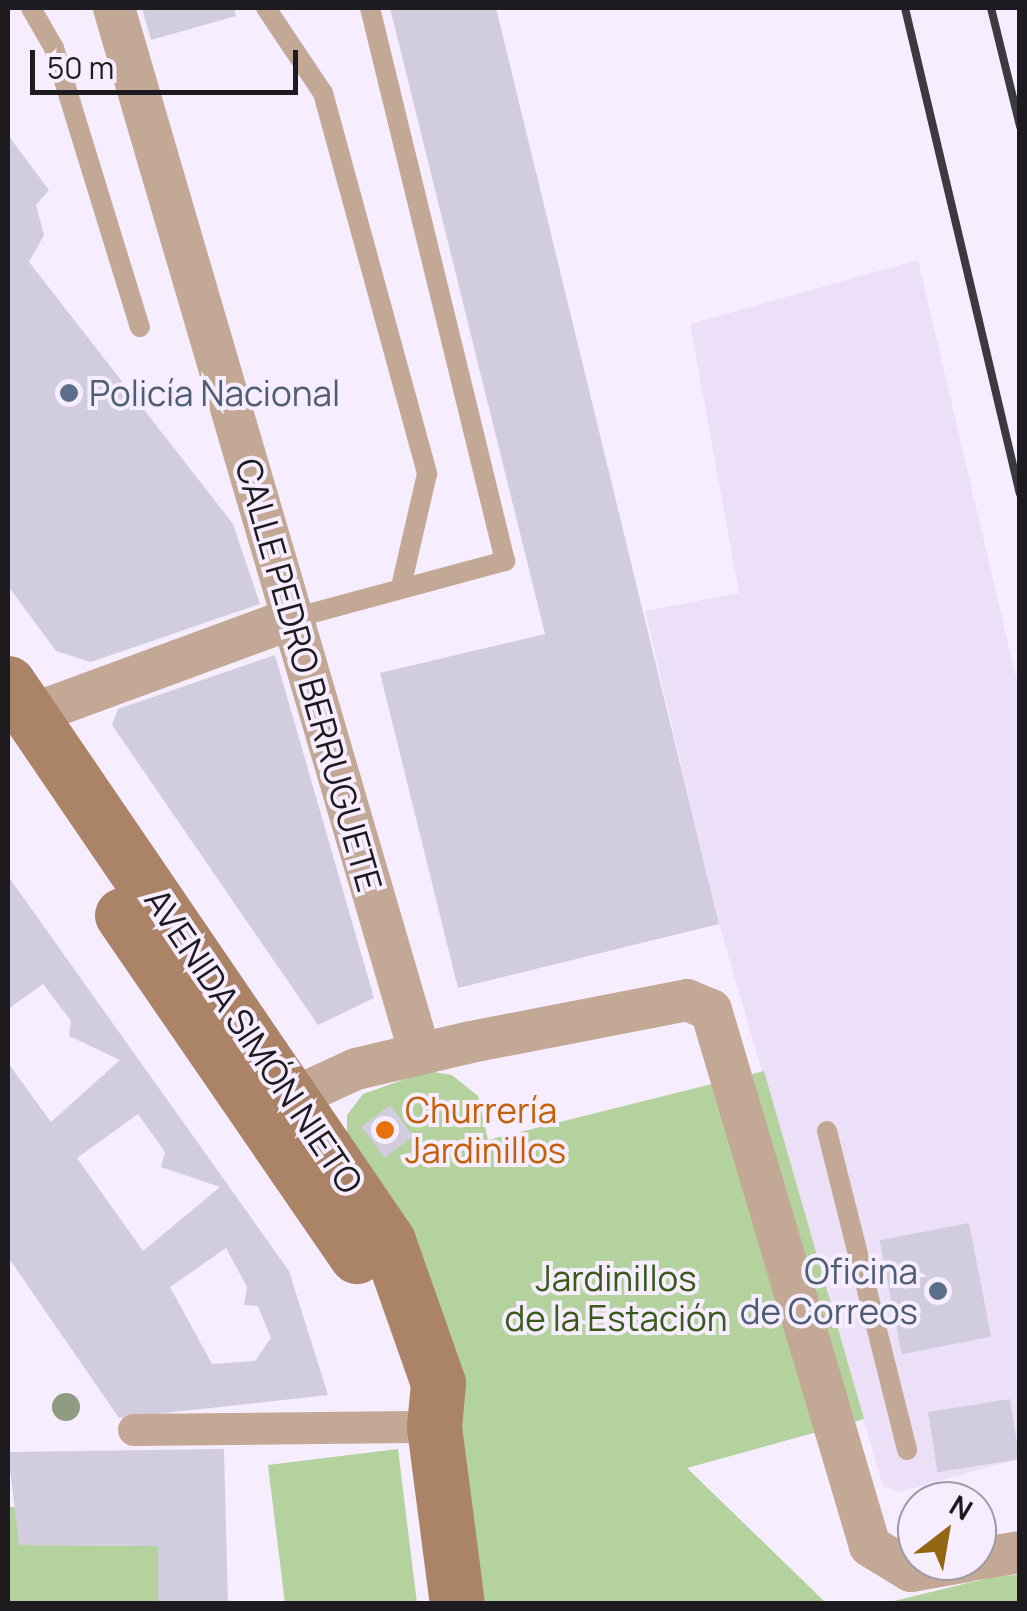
<!DOCTYPE html>
<meta charset="utf-8">
<style>
body{margin:0}
#map{position:relative;width:1027px;height:1611px;overflow:hidden;background:#f6edfe;font-family:Manrope,sans-serif}
div>[style]{position:absolute}
.built>*{inset:0;background:#ece0f8}
.green>*{inset:0;background:#b4d29d;transform-origin:0 0}
.building>*{inset:0;background:#d2cdde;transform-origin:0 0}
.service>*{height:20px;margin:-10px;padding:0 10px;transform-origin:10px;border-radius:10px;background:#c3a895}
.pedestrian>*{height:32px;margin:-16px;padding:0 16px;transform-origin:16px;border-radius:16px;background:#c3a895}
.minor>*{height:42px;margin:-21px;padding:0 21px;transform-origin:21px;border-radius:21px;background:#c3a895}
.secondary>*{height:55px;margin:-27.5px;padding:0 27.5px;transform-origin:27.5px;border-radius:27.5px;background:#ab8468}
.rail>*{height:8px;margin:-4px;padding:0 4px;transform-origin:4px;border-radius:4px;background:#3d3940}
.trees>*{width:28px;height:28px;margin:-14px;border-radius:50%;background:#8f9c81}
.dots>*{width:28px;height:28px;translate:-50% -50%;box-sizing:border-box;border:5px solid #f6edfe;border-radius:50%}
span{translate:-50% -50%;white-space:nowrap;text-align:center;line-height:1.15;-webkit-text-stroke:8px #f6edfe;paint-order:stroke}
.service-label{font-size:35px;color:#4e5e75}
.left{translate:0 -50%;text-align:left}
.right{translate:-100% -50%;text-align:right}
.street-label{font-size:35px;color:#1d1a20}
.food-label{font-size:35px;color:#c56008}
.park-label{font-size:35px;color:#3a591a}
.frame{position:absolute;inset:0;border:10px solid #1d1a20;pointer-events:none}
.north{position:absolute;left:897px;top:1481px;width:100px;height:100px;box-sizing:border-box;background:#f6edfe;border:2px solid #9f99a5;border-radius:50%;rotate:31deg;font-size:28px;font-weight:700;line-height:40px;text-align:center;color:#1d1a20}
.north::after{content:'';display:block;margin:auto;width:35px;height:45px;background:#946513;clip-path:polygon(50% 0,100% 100%,50% 72%,0 100%)}
.scale{position:absolute;left:30px;top:50px;width:268px;height:45px;box-sizing:border-box;border:5px solid #1d1a20;border-top:0;padding-left:12px;font-size:30px;line-height:35px;white-space:nowrap;color:#1d1a20;-webkit-text-stroke:8px #f6edfe;paint-order:stroke}
</style>
<div id="map">
<div class="built">
<i style="clip-path:polygon(918px 260px,1019px 690px,1019px 1459px,899px 1492px,883px 1486px,719px 924px,645px 611px,739px 593px,690px 324px)"></i>
</div>
<div class="green">
<i style="clip-path:polygon(428px 1071px,452px 1075px,478px 1096px,488px 1140px,764px 1071px,864px 1419px,687px 1468px,826px 1603px,476px 1603px,347px 1146px,347px 1115px,363px 1094px)"></i>
<i style="left:398px;top:1449px;width:155px;height:131px;rotate:83deg"></i>
<i style="clip-path:polygon(8px 1507px,19px 1507px,20px 1545px,158px 1546px,158px 1603px,8px 1604px)"></i>
<i style="clip-path:polygon(1019px 1575px,1019px 1603px,882px 1604px,996px 1576px)"></i>
</div>
<div class="building">
<i style="clip-path:polygon(142px 8px,234px 8px,236px 16px,151px 40px)"></i>
<i style="clip-path:polygon(390px 8px,496px 8px,719px 924px,458px 988px,380px 673px,545px 634px)"></i>
<i style="clip-path:polygon(8px 135px,49px 190px,36px 205px,44px 235px,29px 262px,233px 524px,260px 604px,91px 662px,56px 651px,8px 586px)"></i>
<i style="clip-path:polygon(275px 655px,374px 998px,318px 1025px,112px 725px,118px 709px)"></i>
<i style="clip-path:polygon(evenodd,8px 876px,289px 1271px,328px 1395px,119px 1418px,8px 1257px,8px 1063px,51px 1122px,120px 1060px,69px 1036px,71px 1021px,43px 984px,8px 1009px,8px 876px,138px 1114px,165px 1152px,161px 1167px,220px 1187px,143px 1251px,77px 1158px,138px 1114px,8px 876px,226px 1248px,247px 1287px,244px 1305px,258px 1306px,271px 1338px,255px 1361px,212px 1364px,170px 1287px,226px 1248px)"></i>
<i style="left:390px;top:1105px;width:39px;height:36px;rotate:53deg"></i>
<i style="left:969px;top:1223px;width:116px;height:91px;rotate:79deg"></i>
<i style="left:1010px;top:1399px;width:61px;height:83px;rotate:81deg"></i>
<i style="clip-path:polygon(224px 1449px,228px 1604px,158px 1604px,158px 1546px,19px 1545px,8px 1452px)"></i>
</div>
<div class="service">
<i style="left:31px;top:8px;width:46px;rotate:60.1deg"></i>
<i style="left:54px;top:48px;width:292px;rotate:72.9deg"></i>
<i style="left:266px;top:8px;width:102px;rotate:56.2deg"></i>
<i style="left:323px;top:93px;width:395px;rotate:74.7deg"></i>
<i style="left:427px;top:474px;width:116px;rotate:103deg"></i>
<i style="left:294px;top:618px;width:219px;rotate:-15.1deg"></i>
<i style="left:505px;top:561px;width:569px;rotate:-103.72deg"></i>
<i style="left:827px;top:1131px;width:329px;rotate:75.9deg"></i>
</div>
<div class="pedestrian">
<i style="left:134px;top:1430px;width:300px;rotate:-0.6deg"></i>
</div>
<div class="minor">
<i style="left:114px;top:8px;width:1090px;rotate:73.69deg"></i>
<i style="left:30px;top:715px;width:281px;rotate:-20.2deg"></i>
<i style="left:295px;top:1097px;width:67px;rotate:-24.7deg"></i>
<i style="left:356px;top:1069px;width:118px;rotate:-13.2deg"></i>
<i style="left:471px;top:1042px;width:220px;rotate:-11deg"></i>
<i style="left:687px;top:1000px;width:26px;rotate:23deg"></i>
<i style="left:711px;top:1010px;width:559px;rotate:73.48deg"></i>
<i style="left:870px;top:1546px;width:48px;rotate:31.4deg"></i>
<i style="left:911px;top:1571px;width:57px;rotate:-10.1deg"></i>
<i style="left:977px;top:1559px;width:44px;rotate:-9.2deg"></i>
</div>
<div class="secondary">
<i style="left:8px;top:683px;width:675px;rotate:55.74deg"></i>
<i style="left:388px;top:1241px;width:151px;rotate:70.6deg"></i>
<i style="left:438px;top:1383px;width:44px;rotate:95.2deg"></i>
<i style="left:434px;top:1427px;width:178px;rotate:82.6deg"></i>
<i style="left:122px;top:915px;width:414px;rotate:55.5deg"></i>
</div>
<div class="rail">
<i style="left:905px;top:8px;width:499px;rotate:76.7deg"></i>
<i style="left:991px;top:8px;width:122px;rotate:76.2deg"></i>
</div>
<div class="trees">
<i style="left:66px;top:1407px"></i>
</div>
<div class="dots">
<i style="left:69px;top:393px;background:#5c6f8a"></i>
<i style="left:385px;top:1130px;background:#e8710a"></i>
<i style="left:938px;top:1291px;background:#5c6f8a"></i>
</div>
<div class="service-label">
<span class="left" style="left:89px;top:393px">Policía Nacional</span>
<span class="right" style="left:918px;top:1291px">Oficina<br>de Correos</span>
</div>
<div class="street-label">
<span style="left:309px;top:675px;rotate:74deg">CALLE PEDRO BERRUGUETE</span>
<span style="left:254px;top:1041px;rotate:56deg">AVENIDA SIMÓN NIETO</span>
</div>
<div class="food-label">
<span class="left" style="left:405px;top:1130px">Churrería<br>Jardinillos</span>
</div>
<div class="park-label">
<span style="left:616px;top:1298px">Jardinillos<br>de la Estación</span>
</div>
<div class="frame"></div>
<div class="north">N</div>
<div class="scale">50 m</div>
</div>
